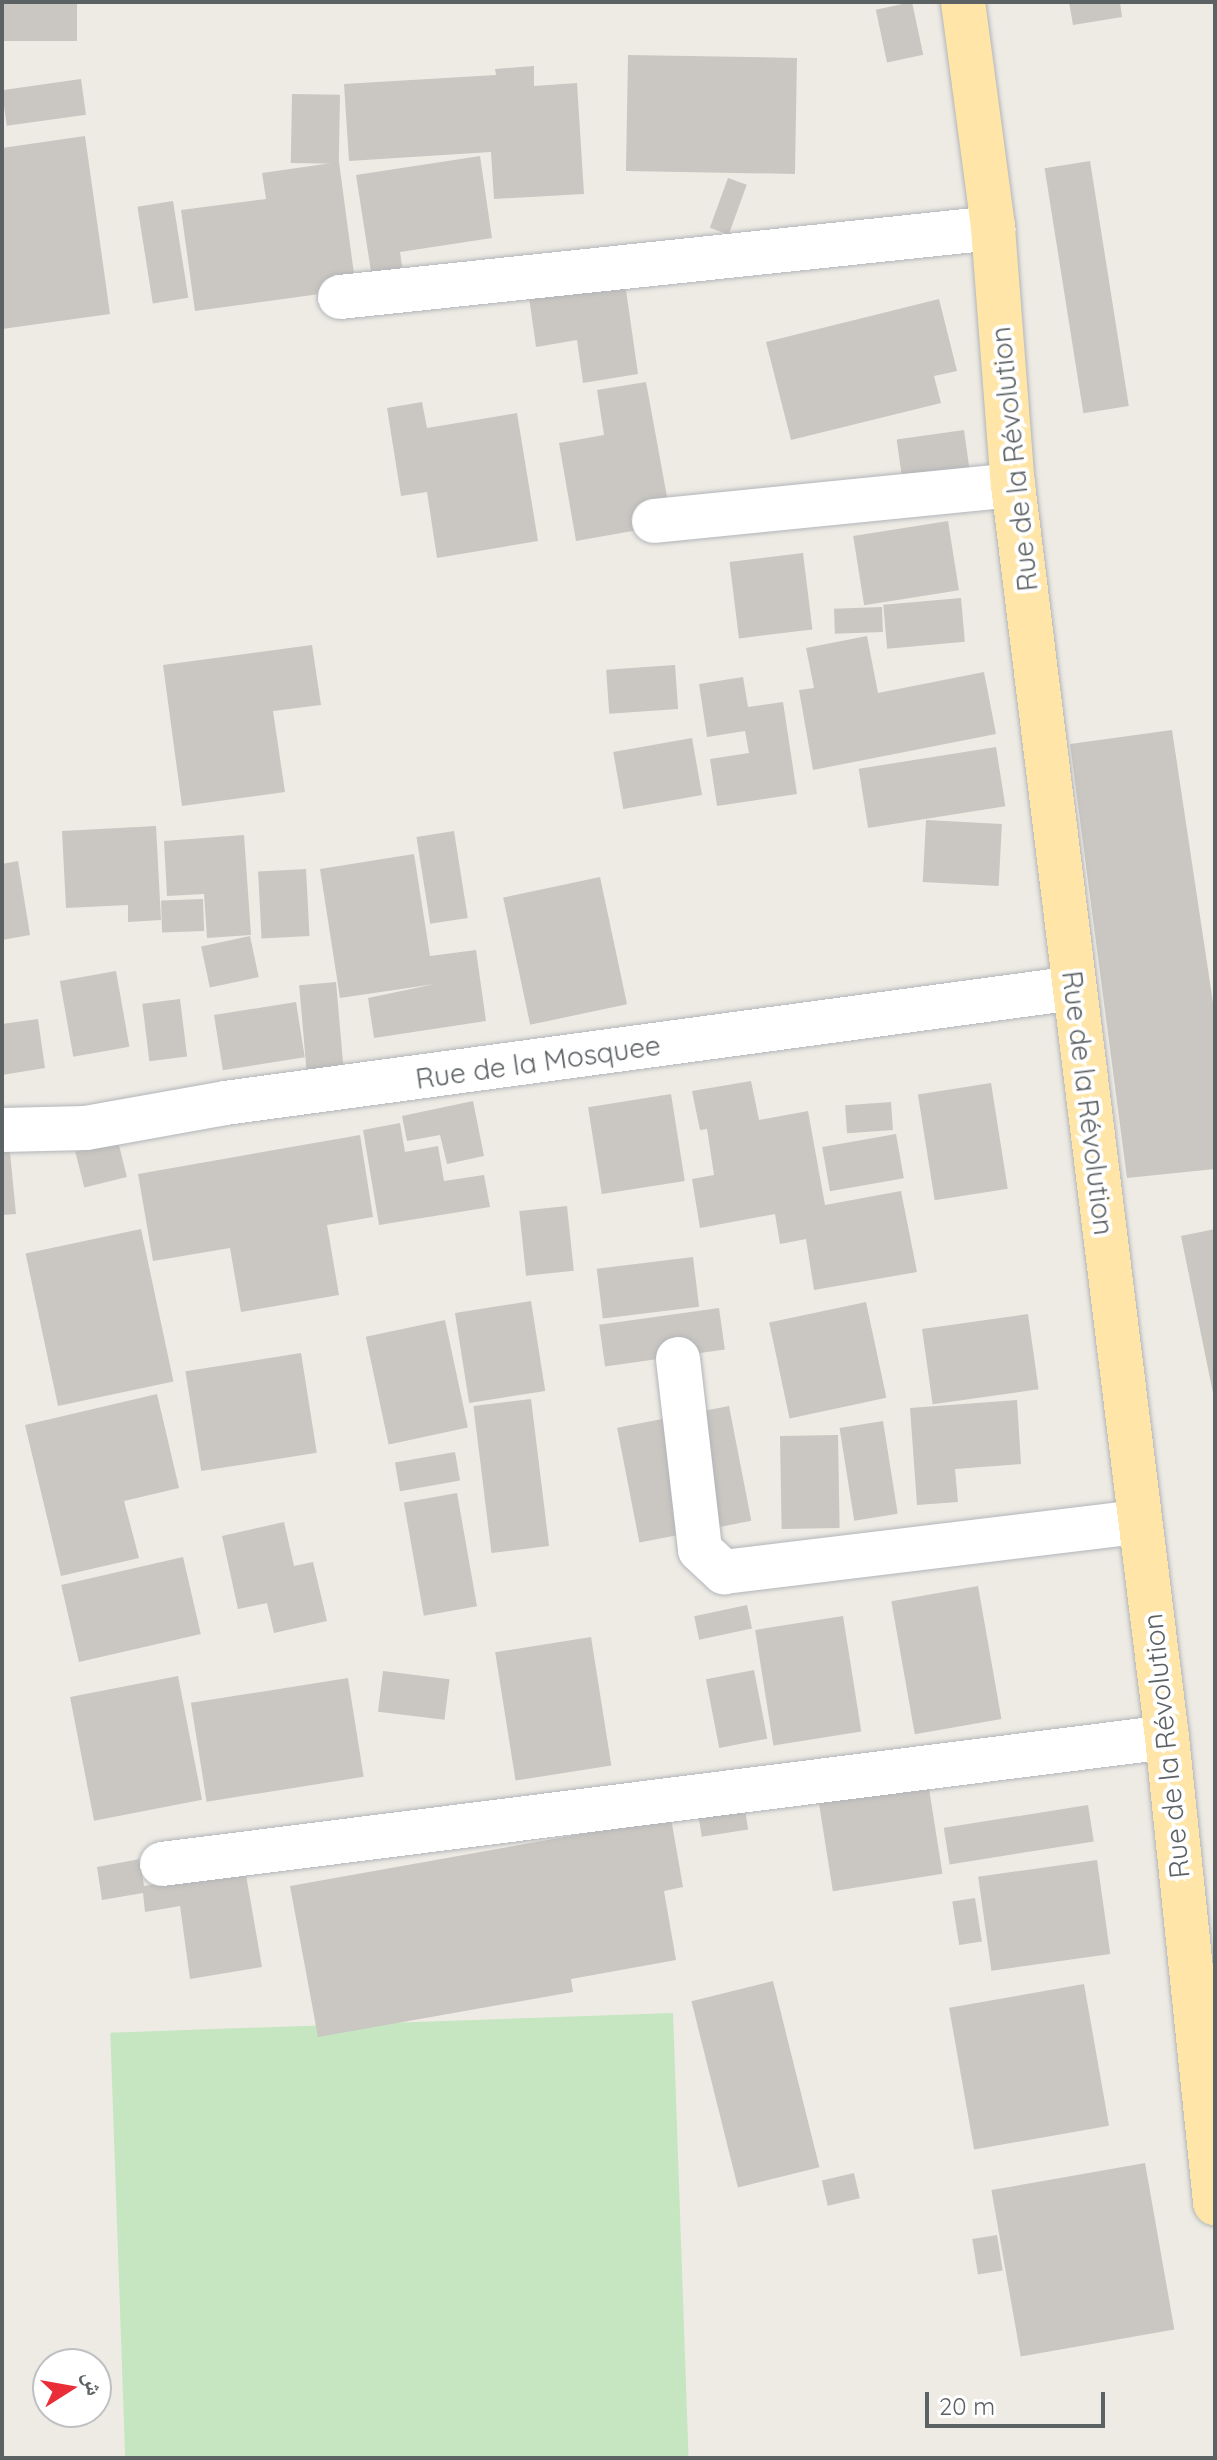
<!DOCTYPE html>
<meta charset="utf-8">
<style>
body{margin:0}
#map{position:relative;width:1217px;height:2460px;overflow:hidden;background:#eeebe4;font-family:Quicksand,"Noto Naskh Arabic",sans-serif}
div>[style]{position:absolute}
.green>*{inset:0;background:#c5e6c0;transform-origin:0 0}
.building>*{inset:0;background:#cac6c1;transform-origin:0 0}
.roads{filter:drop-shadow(0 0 2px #b1b5b9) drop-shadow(0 0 2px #b1b5b9)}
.street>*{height:44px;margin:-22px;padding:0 22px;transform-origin:22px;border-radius:22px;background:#fff}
.primary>*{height:44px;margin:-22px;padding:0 22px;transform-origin:22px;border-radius:22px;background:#ffe6a8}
span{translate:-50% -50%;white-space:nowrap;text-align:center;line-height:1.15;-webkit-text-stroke:8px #fff;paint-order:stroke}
.street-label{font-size:28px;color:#5c6164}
.frame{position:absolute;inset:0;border:4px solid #5c6164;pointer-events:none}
.north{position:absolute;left:32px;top:2348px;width:80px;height:80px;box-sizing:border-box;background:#fff;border:2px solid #bec0c1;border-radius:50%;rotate:79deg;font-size:22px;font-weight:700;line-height:32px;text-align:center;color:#5c6164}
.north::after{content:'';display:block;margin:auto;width:28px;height:36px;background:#ea2e38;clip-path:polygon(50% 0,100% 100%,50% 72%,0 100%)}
.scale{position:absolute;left:925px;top:2392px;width:180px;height:36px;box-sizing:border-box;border:4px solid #5c6164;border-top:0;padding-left:10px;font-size:24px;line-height:28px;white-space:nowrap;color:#5c6164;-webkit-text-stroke:6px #fff;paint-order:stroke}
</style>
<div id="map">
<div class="green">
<i style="left:673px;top:2013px;width:445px;height:563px;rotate:88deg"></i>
</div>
<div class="building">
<i style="left:2px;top:2px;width:75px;height:39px"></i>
<i style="left:912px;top:2px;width:54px;height:37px;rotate:78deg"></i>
<i style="clip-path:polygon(1069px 2px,1120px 2px,1122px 17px,1073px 25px)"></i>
<i style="left:628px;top:55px;width:169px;height:116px;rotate:1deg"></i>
<i style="clip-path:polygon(534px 66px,534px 86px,577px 83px,584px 194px,494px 199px,491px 152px,349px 161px,344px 84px,496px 75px,495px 69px)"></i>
<i style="left:81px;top:79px;width:36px;height:80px;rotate:82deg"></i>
<i style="left:292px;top:94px;width:48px;height:69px;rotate:1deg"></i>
<i style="clip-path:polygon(85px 136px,110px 314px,2px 329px,2px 148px)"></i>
<i style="clip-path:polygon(480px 156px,492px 238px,400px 252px,403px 273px,372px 278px,356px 175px)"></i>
<i style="left:1090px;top:161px;width:248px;height:46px;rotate:81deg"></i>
<i style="clip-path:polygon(339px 162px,356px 289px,195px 311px,181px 210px,266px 199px,262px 173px)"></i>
<i style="left:728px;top:178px;width:20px;height:53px;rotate:20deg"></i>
<i style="left:173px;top:201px;width:98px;height:36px;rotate:81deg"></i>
<i style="clip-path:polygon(625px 283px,638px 374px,583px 383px,577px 340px,536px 347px,529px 297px)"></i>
<i style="clip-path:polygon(939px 299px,957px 371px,934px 376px,941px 403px,791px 440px,766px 342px)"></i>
<i style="clip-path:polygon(646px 382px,672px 524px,576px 541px,559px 443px,604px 435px,597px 390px)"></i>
<i style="clip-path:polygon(422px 402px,427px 428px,517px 413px,538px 541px,437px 558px,427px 492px,401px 496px,387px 408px)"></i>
<i style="left:964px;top:430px;width:49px;height:68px;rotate:82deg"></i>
<i style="left:948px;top:521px;width:70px;height:96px;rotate:81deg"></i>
<i style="left:803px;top:553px;width:77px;height:74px;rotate:83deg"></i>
<i style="left:961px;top:598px;width:44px;height:78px;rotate:85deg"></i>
<i style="left:882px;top:607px;width:25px;height:48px;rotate:88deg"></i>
<i style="clip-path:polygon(867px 636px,878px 693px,984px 672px,996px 734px,813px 770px,799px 690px,814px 688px,806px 648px)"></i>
<i style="clip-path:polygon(312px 645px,321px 705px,273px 711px,285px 792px,182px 806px,163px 665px)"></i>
<i style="left:675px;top:665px;width:44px;height:69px;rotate:86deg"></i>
<i style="clip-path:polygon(743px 677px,748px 707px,783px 702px,797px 794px,717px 806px,710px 759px,749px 753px,745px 731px,707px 737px,699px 684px)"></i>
<i style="clip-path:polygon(1172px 730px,1215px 1016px,1215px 1169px,1127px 1178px,1070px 744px)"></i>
<i style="left:692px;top:738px;width:58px;height:80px;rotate:80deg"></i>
<i style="left:996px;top:747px;width:60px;height:139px;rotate:81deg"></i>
<i style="left:926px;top:820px;width:76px;height:62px;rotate:3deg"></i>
<i style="clip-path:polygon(156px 826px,161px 920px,128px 922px,128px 905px,66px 908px,62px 831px)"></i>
<i style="left:454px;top:831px;width:88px;height:38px;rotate:81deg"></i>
<i style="clip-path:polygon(244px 835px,251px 935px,207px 938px,204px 894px,167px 896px,164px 841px)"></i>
<i style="clip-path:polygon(414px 854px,430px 956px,476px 950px,486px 1021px,374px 1038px,368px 998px,435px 984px,340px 998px,320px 869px)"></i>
<i style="clip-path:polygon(18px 861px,30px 935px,2px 940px,2px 864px)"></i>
<i style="left:306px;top:869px;width:67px;height:48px;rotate:87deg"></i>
<i style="left:600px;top:877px;width:130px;height:99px;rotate:78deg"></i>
<i style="left:203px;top:899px;width:32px;height:42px;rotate:88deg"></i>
<i style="left:250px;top:936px;width:42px;height:50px;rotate:78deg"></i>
<i style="left:116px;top:971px;width:77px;height:57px;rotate:80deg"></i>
<i style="left:336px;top:982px;width:88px;height:37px;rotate:85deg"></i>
<i style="left:180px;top:999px;width:58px;height:38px;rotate:83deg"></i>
<i style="left:296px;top:1002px;width:56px;height:83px;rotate:81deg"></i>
<i style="clip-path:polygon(38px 1019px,45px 1068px,2px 1075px,2px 1024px)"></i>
<i style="clip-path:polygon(751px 1081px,759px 1120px,808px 1111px,825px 1205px,901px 1191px,917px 1272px,814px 1290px,806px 1239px,780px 1244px,775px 1214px,700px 1228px,692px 1179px,714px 1175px,707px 1129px,700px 1130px,692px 1091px)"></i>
<i style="left:991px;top:1083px;width:107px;height:74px;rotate:81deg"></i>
<i style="left:671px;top:1094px;width:88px;height:84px;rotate:81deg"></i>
<i style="clip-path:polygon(473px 1101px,484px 1156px,447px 1164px,440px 1135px,407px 1141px,402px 1116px)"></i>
<i style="left:891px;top:1102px;width:28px;height:46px;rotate:86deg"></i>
<i style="clip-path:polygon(2px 1122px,7px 1122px,16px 1214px,2px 1215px)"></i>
<i style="clip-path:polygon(400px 1123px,405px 1152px,438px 1146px,444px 1181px,484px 1175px,490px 1207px,379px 1225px,363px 1130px)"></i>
<i style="left:896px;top:1134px;width:45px;height:75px;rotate:80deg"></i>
<i style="clip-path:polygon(360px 1135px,373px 1217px,327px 1225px,339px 1295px,241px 1312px,230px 1248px,153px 1261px,138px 1174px)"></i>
<i style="left:118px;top:1141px;width:37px;height:44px;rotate:76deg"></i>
<i style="left:567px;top:1206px;width:65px;height:48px;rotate:84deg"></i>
<i style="left:141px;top:1229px;width:156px;height:118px;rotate:78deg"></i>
<i style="clip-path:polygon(1215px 1229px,1215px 1398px,1214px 1398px,1181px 1236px)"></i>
<i style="left:693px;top:1257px;width:50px;height:97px;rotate:83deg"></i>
<i style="left:531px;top:1301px;width:91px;height:77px;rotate:81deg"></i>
<i style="left:866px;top:1302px;width:98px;height:99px;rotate:78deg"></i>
<i style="left:719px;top:1308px;width:42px;height:121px;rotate:82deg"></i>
<i style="left:1028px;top:1314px;width:76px;height:107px;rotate:82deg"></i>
<i style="left:445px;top:1320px;width:110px;height:81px;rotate:78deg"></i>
<i style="left:301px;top:1353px;width:101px;height:117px;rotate:81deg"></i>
<i style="clip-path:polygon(157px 1394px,179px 1488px,124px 1501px,139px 1558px,61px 1576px,25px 1425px)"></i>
<i style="left:531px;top:1399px;width:148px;height:58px;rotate:83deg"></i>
<i style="clip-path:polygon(1017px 1400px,1021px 1464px,955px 1469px,958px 1502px,917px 1505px,910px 1408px)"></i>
<i style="left:729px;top:1406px;width:117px;height:114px;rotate:79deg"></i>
<i style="left:883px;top:1421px;width:94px;height:44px;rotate:81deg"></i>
<i style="left:838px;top:1435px;width:93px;height:58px;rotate:89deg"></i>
<i style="left:455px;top:1452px;width:29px;height:61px;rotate:80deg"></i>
<i style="left:457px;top:1493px;width:115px;height:54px;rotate:80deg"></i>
<i style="clip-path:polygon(284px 1522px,294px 1566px,313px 1562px,327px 1621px,274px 1633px,267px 1603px,238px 1609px,222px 1536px)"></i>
<i style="left:183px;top:1557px;width:79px;height:125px;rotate:77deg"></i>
<i style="left:978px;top:1586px;width:135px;height:88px;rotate:80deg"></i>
<i style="left:747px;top:1605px;width:24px;height:54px;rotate:78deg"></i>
<i style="left:843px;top:1616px;width:117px;height:89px;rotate:81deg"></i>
<i style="left:591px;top:1637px;width:130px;height:97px;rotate:81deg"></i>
<i style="left:754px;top:1670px;width:70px;height:49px;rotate:79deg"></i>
<i style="left:383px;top:1671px;width:67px;height:41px;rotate:7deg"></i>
<i style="left:178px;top:1676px;width:126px;height:110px;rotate:79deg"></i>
<i style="left:348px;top:1678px;width:100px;height:159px;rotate:81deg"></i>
<i style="left:927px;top:1776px;width:99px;height:111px;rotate:81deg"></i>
<i style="left:741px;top:1784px;width:46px;height:47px;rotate:81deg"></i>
<i style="left:1088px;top:1805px;width:37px;height:146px;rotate:81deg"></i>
<i style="clip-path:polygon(671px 1818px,683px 1887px,664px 1891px,676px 1960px,571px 1979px,573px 1992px,318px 2037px,290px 1886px)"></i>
<i style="clip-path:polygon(140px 1859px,144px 1886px,245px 1869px,262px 1967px,190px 1979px,180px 1906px,145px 1912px,143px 1893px,102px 1900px,97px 1867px)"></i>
<i style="left:1097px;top:1860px;width:95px;height:120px;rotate:82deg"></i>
<i style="left:975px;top:1898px;width:44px;height:23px;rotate:81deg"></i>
<i style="left:773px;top:1981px;width:192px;height:84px;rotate:76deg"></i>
<i style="left:1084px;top:1984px;width:144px;height:137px;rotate:80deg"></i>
<i style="left:1145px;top:2163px;width:169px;height:156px;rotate:80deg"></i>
<i style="left:854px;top:2173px;width:26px;height:33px;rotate:77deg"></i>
<i style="left:997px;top:2235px;width:36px;height:25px;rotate:81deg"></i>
</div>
<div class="roads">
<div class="street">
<i style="left:340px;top:297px;width:657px;rotate:-6.03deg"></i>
<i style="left:654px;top:521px;width:361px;rotate:-5.7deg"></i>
<i style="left:2px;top:1130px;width:84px;rotate:-1.4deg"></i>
<i style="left:86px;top:1128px;width:141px;rotate:-10.2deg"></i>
<i style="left:225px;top:1103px;width:857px;rotate:-7.71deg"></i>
<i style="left:678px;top:1359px;width:192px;rotate:83.4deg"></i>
<i style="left:700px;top:1550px;width:33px;rotate:43deg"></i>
<i style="left:724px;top:1572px;width:419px;rotate:-6.9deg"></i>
<i style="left:162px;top:1864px;width:1013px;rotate:-7.2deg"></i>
</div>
<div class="primary">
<i style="left:963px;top:2px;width:228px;rotate:82.4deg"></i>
<i style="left:993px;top:228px;width:258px;rotate:85.6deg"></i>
<i style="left:1013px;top:485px;width:1261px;rotate:82.99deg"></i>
<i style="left:1167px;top:1737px;width:469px;rotate:84.1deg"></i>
</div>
</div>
<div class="street-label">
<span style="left:1014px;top:459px;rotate:-96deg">Rue de la Révolution</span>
<span style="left:538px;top:1062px;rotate:-8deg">Rue de la Mosquee</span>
<span style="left:1088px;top:1103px;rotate:83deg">Rue de la Révolution</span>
<span style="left:1166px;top:1746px;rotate:-96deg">Rue de la Révolution</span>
</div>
<div class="frame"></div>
<div class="north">ش</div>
<div class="scale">20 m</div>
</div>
